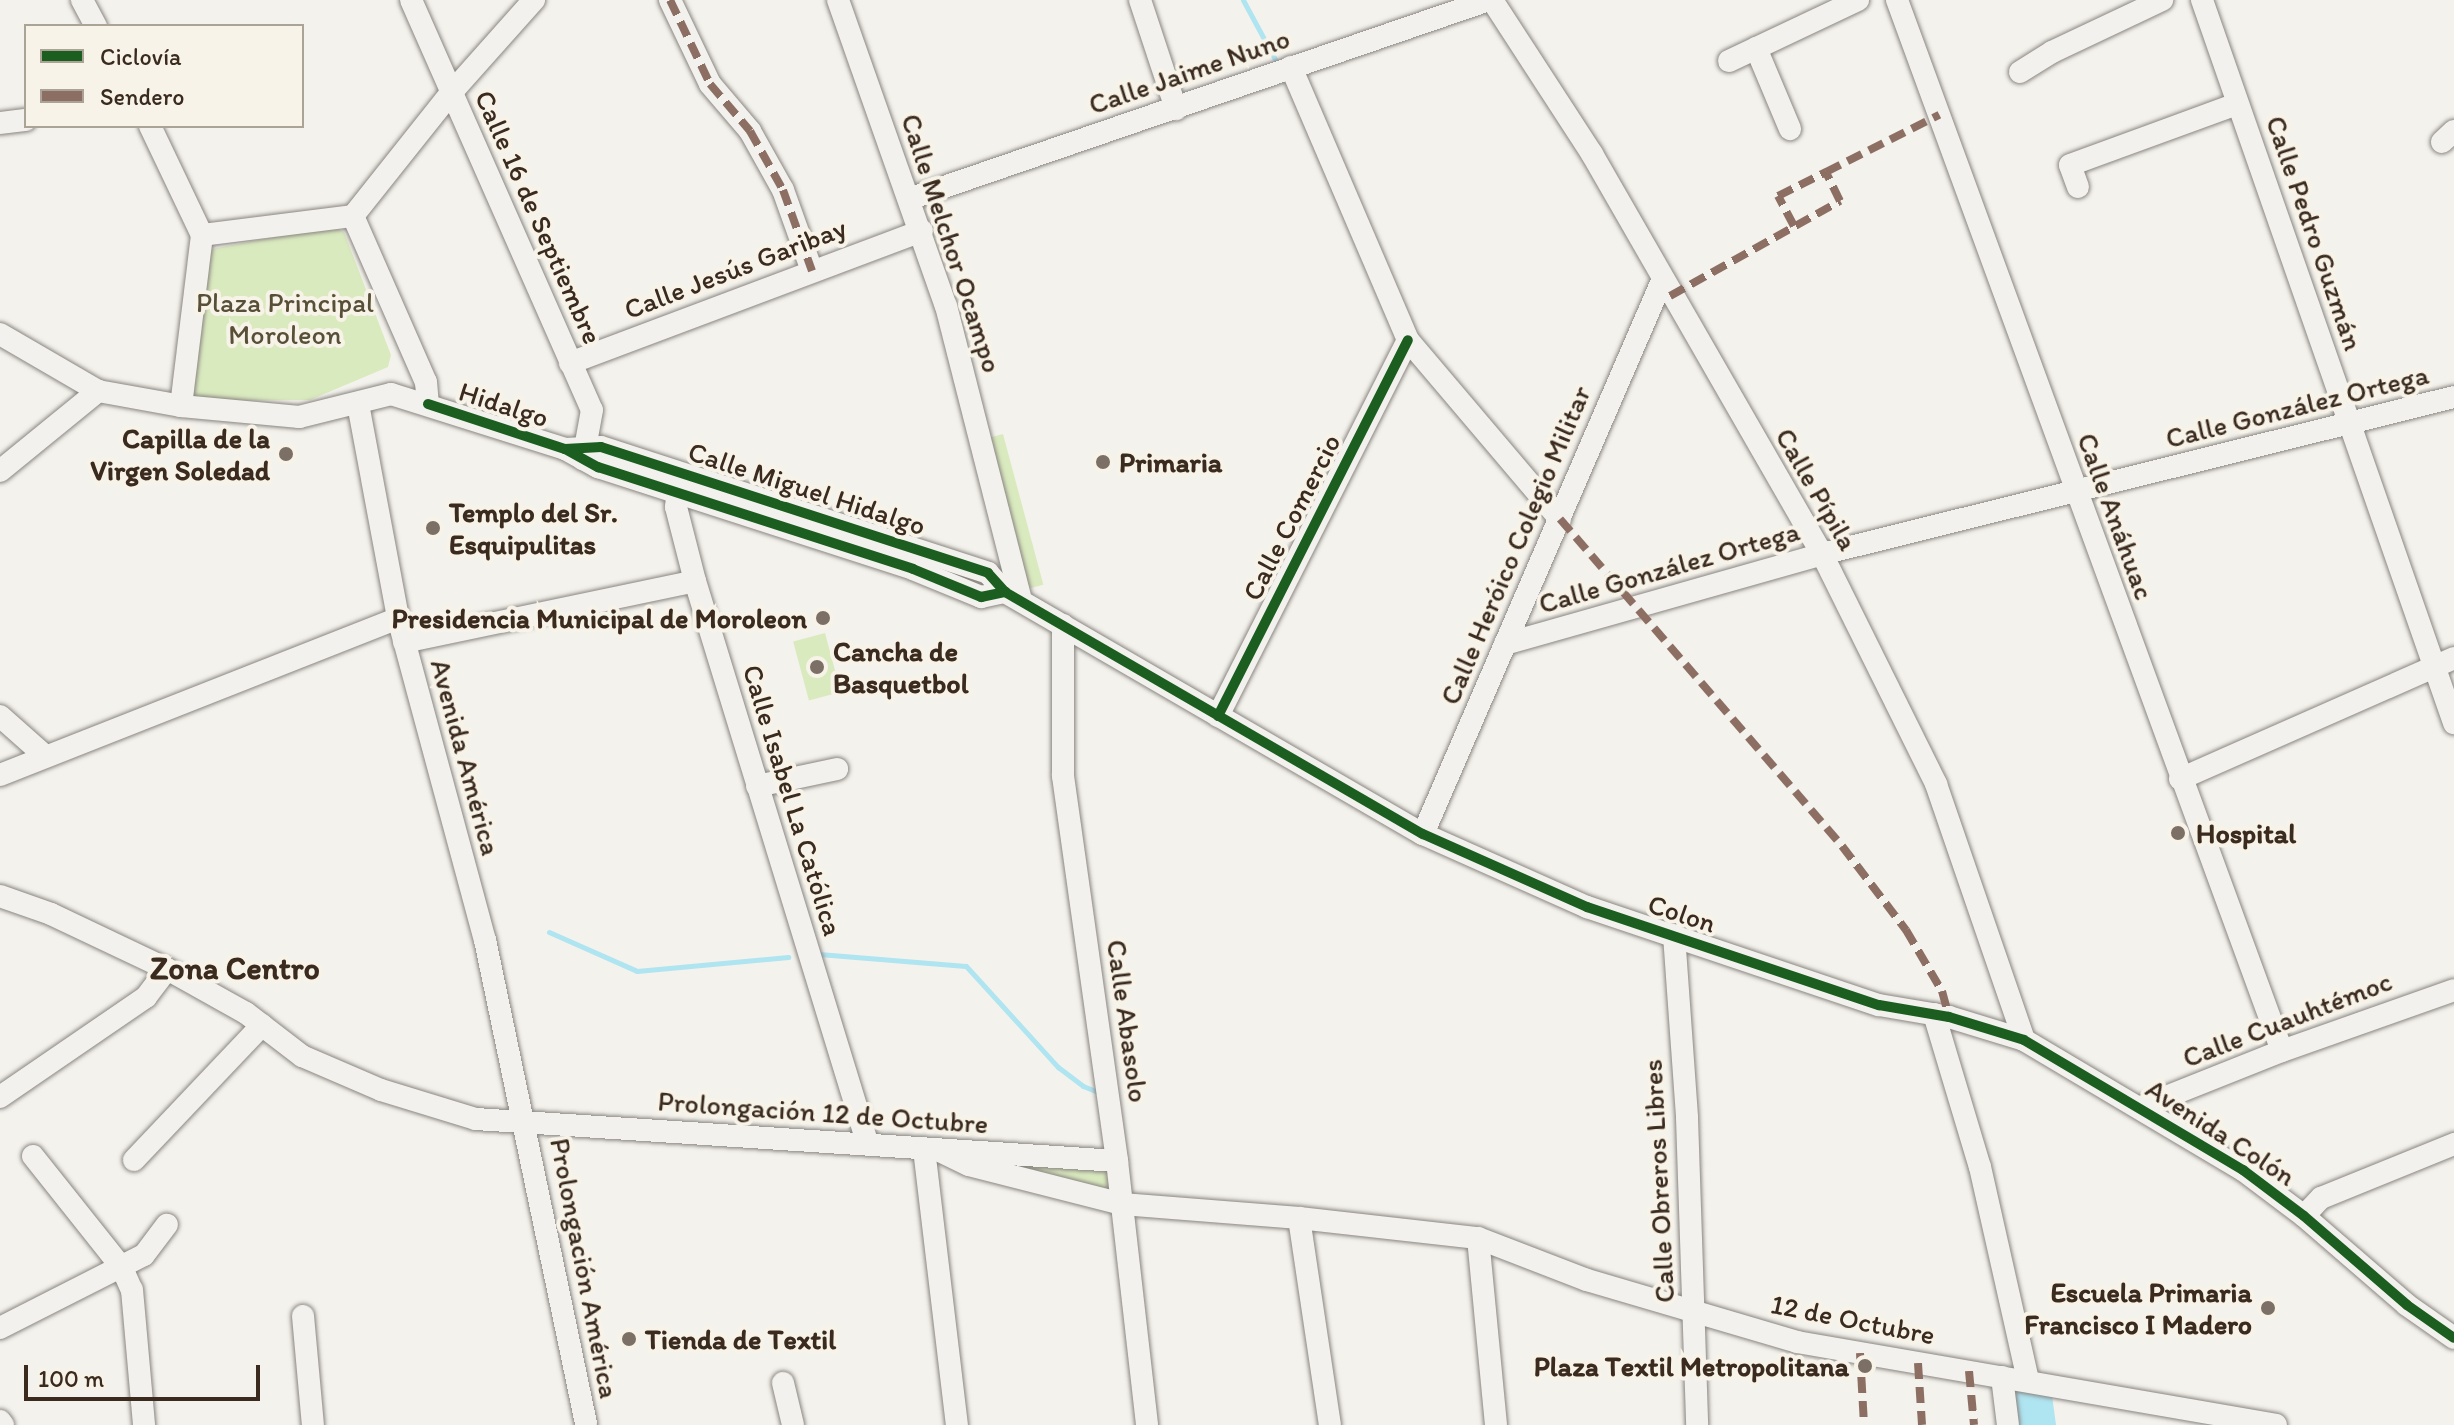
<!DOCTYPE html>
<meta charset="utf-8">
<style>
body{margin:0}
#map{position:relative;width:2454px;height:1425px;overflow:hidden;background:#f4f2ec;font-family:Itim,sans-serif}
div>[style]{position:absolute}
.green>*{inset:0;background:#daeabf;transform-origin:0 0}
.water>*{inset:0;background:#afe4f1}
.stream>*{height:5px;margin:-2.5px;padding:0 2.5px;transform-origin:2.5px;border-radius:2.5px;background:#afe4f1}
.roads{filter:drop-shadow(0 0 2px #898580) drop-shadow(0 0 2px #898580)}
.minor>*{height:22px;margin:-11px;padding:0 11px;transform-origin:11px;border-radius:11px;background:#f2f1ed}
.quiet>*{height:8px;margin-top:-4px;transform-origin:0;background:repeating-linear-gradient(90deg,#8d6e63 0 16px,transparent 0 24px)}
.cycleway>*{height:10px;margin:-5px;padding:0 5px;transform-origin:5px;border-radius:5px;background:#1b5e20}
.dots>*{width:22px;height:22px;translate:-50% -50%;box-sizing:border-box;border:4px solid #f7f3e8;border-radius:50%}
span{translate:-50% -50%;white-space:nowrap;text-align:center;line-height:1.15;-webkit-text-stroke:8px #f7f3e8;paint-order:stroke}
.street-label{font-size:28px;color:#3b2a1e}
.park-label{font-size:28px;color:#574f37}
.poi-label{font-size:28px;color:#3b2a1e;font-weight:700}
.right{translate:-100% -50%;text-align:right}
.left{translate:0 -50%;text-align:left}
.quarter-label{font-size:32px;color:#3b2a1e;font-weight:700}
.legend{position:absolute;left:24px;top:24px;width:280px;height:104px;box-sizing:border-box;background:#f7f3e8;border:2px solid #aca397;margin:0;padding:10px 14px;list-style:none;font-size:24px;color:#3b2a1e}
.legend li{display:flex;align-items:center;gap:16px;height:40px}
.legend b{width:40px;border:2px solid #aca397}
.scale{position:absolute;left:24px;top:1365px;width:236px;height:36px;box-sizing:border-box;border:4px solid #3b2a1e;border-top:0;padding-left:10px;font-size:24px;line-height:28px;white-space:nowrap;color:#3b2a1e;-webkit-text-stroke:6px #f7f3e8;paint-order:stroke}
</style>
<div id="map">
<div class="green">
<i style="clip-path:polygon(332px 226px,344px 232px,391px 355px,388px 367px,310px 400px,203px 401px,196px 397px,192px 391px,207px 250px)"></i>
<i style="left:1003px;top:434px;width:156px;height:24px;rotate:75deg"></i>
<i style="left:825px;top:633px;width:61px;height:33px;rotate:75deg"></i>
<i style="clip-path:polygon(1117px 1161px,1122px 1204px,969px 1165px)"></i>
</div>
<div class="water">
<i style="clip-path:polygon(2005px 1380px,2051px 1388px,2056px 1425px,2010px 1425px)"></i>
</div>
<div class="stream">
<i style="left:1243px;top:0;width:69px;rotate:61.6deg"></i>
<i style="left:549px;top:932px;width:96px;rotate:23.9deg"></i>
<i style="left:637px;top:971px;width:152px;rotate:-5.3deg"></i>
<i style="left:819px;top:954px;width:147px;rotate:4.7deg"></i>
<i style="left:966px;top:966px;width:137px;rotate:47.7deg"></i>
<i style="left:1058px;top:1067px;width:31px;rotate:37deg"></i>
<i style="left:1083px;top:1086px;width:16px;rotate:22deg"></i>
</div>
<div class="roads">
<div class="minor">
<i style="left:82px;top:0;width:30px;rotate:62deg"></i>
<i style="left:411px;top:0;width:448px;rotate:66.2deg"></i>
<i style="left:592px;top:410px;width:50px;rotate:100.4deg"></i>
<i style="left:670px;top:0;width:93px;rotate:64.5deg"></i>
<i style="left:710px;top:84px;width:62px;rotate:49.6deg"></i>
<i style="left:750px;top:131px;width:68px;rotate:60.8deg"></i>
<i style="left:783px;top:190px;width:86px;rotate:70.3deg"></i>
<i style="left:838px;top:0;width:324px;rotate:70.6deg"></i>
<i style="left:946px;top:306px;width:303px;rotate:75.7deg"></i>
<i style="left:1140px;top:0;width:115px;rotate:71.7deg"></i>
<i style="left:1492px;top:0;width:184px;rotate:57deg"></i>
<i style="left:1592px;top:154px;width:461px;rotate:60.1deg"></i>
<i style="left:1822px;top:554px;width:257px;rotate:63.6deg"></i>
<i style="left:1936px;top:784px;width:271px;rotate:71deg"></i>
<i style="left:1897px;top:0;width:1119px;rotate:69.88deg"></i>
<i style="left:2202px;top:0;width:766px;rotate:70.78deg"></i>
<i style="left:1756px;top:48px;width:88px;rotate:67.2deg"></i>
<i style="left:1729px;top:61px;width:143px;rotate:-25.3deg"></i>
<i style="left:1291px;top:67px;width:297px;rotate:66.8deg"></i>
<i style="left:1408px;top:340px;width:235px;rotate:49.7deg"></i>
<i style="left:2020px;top:72px;width:38px;rotate:-32deg"></i>
<i style="left:2052px;top:52px;width:122px;rotate:-25.3deg"></i>
<i style="left:0;top:123px;width:26px;rotate:-7deg"></i>
<i style="left:150px;top:126px;width:121px;rotate:64.5deg"></i>
<i style="left:2442px;top:142px;width:16px;rotate:-43deg"></i>
<i style="left:2078px;top:187px;width:23px;rotate:-110deg"></i>
<i style="left:2070px;top:165px;width:178px;rotate:-20.1deg"></i>
<i style="left:909px;top:199px;width:613px;rotate:-18.94deg"></i>
<i style="left:353px;top:216px;width:157px;rotate:-51.5deg"></i>
<i style="left:451px;top:93px;width:125px;rotate:-48.3deg"></i>
<i style="left:353px;top:216px;width:181px;rotate:66.3deg"></i>
<i style="left:426px;top:382px;width:22px;rotate:85deg"></i>
<i style="left:202px;top:235px;width:152px;rotate:-7.2deg"></i>
<i style="left:0;top:334px;width:113px;rotate:30.2deg"></i>
<i style="left:98px;top:391px;width:84px;rotate:10.2deg"></i>
<i style="left:181px;top:406px;width:119px;rotate:5.3deg"></i>
<i style="left:299px;top:417px;width:95px;rotate:-14deg"></i>
<i style="left:391px;top:394px;width:182px;rotate:17.5deg"></i>
<i style="left:565px;top:449px;width:38px;rotate:29deg"></i>
<i style="left:598px;top:467px;width:331px;rotate:17.9deg"></i>
<i style="left:913px;top:569px;width:74px;rotate:22.4deg"></i>
<i style="left:981px;top:597px;width:25px;rotate:-12deg"></i>
<i style="left:570px;top:363px;width:376px;rotate:-20.6deg"></i>
<i style="left:358px;top:404px;width:218px;rotate:79.4deg"></i>
<i style="left:398px;top:618px;width:334px;rotate:74.9deg"></i>
<i style="left:485px;top:940px;width:495px;rotate:78.2deg"></i>
<i style="left:181px;top:406px;width:172px;rotate:-83deg"></i>
<i style="left:565px;top:449px;width:36px;rotate:-3deg"></i>
<i style="left:601px;top:447px;width:407px;rotate:18deg"></i>
<i style="left:988px;top:573px;width:25px;rotate:48deg"></i>
<i style="left:1005px;top:592px;width:483px;rotate:30.1deg"></i>
<i style="left:1423px;top:834px;width:180px;rotate:24deg"></i>
<i style="left:1587px;top:907px;width:308px;rotate:18.6deg"></i>
<i style="left:1879px;top:1005px;width:71px;rotate:9.7deg"></i>
<i style="left:1949px;top:1017px;width:78px;rotate:17deg"></i>
<i style="left:2024px;top:1040px;width:255px;rotate:30.7deg"></i>
<i style="left:2243px;top:1170px;width:76px;rotate:37deg"></i>
<i style="left:2304px;top:1216px;width:136px;rotate:40.8deg"></i>
<i style="left:2407px;top:1305px;width:57px;rotate:35.1deg"></i>
<i style="left:0;top:471px;width:127px;rotate:-39.2deg"></i>
<i style="left:679px;top:482px;width:25px;rotate:97deg"></i>
<i style="left:676px;top:507px;width:76px;rotate:75.6deg"></i>
<i style="left:695px;top:581px;width:587px;rotate:72.95deg"></i>
<i style="left:1063px;top:625px;width:151px;rotate:90deg"></i>
<i style="left:1063px;top:776px;width:389px;rotate:82deg"></i>
<i style="left:1117px;top:1161px;width:266px;rotate:83.5deg"></i>
<i style="left:404px;top:642px;width:297px;rotate:-11.8deg"></i>
<i style="left:1505px;top:644px;width:330px;rotate:-15.8deg"></i>
<i style="left:1822px;top:554px;width:651px;rotate:-13.95deg"></i>
<i style="left:0;top:716px;width:60px;rotate:41.6deg"></i>
<i style="left:1218px;top:716px;width:421px;rotate:-63.2deg"></i>
<i style="left:0;top:775px;width:428px;rotate:-21.5deg"></i>
<i style="left:2180px;top:779px;width:300px;rotate:-23.8deg"></i>
<i style="left:757px;top:786px;width:82px;rotate:-12deg"></i>
<i style="left:1423px;top:834px;width:602px;rotate:-66.63deg"></i>
<i style="left:0;top:896px;width:54px;rotate:19.4deg"></i>
<i style="left:51px;top:914px;width:128px;rotate:25.4deg"></i>
<i style="left:167px;top:969px;width:90px;rotate:29.1deg"></i>
<i style="left:246px;top:1013px;width:71px;rotate:37.5deg"></i>
<i style="left:302px;top:1056px;width:86px;rotate:23.3deg"></i>
<i style="left:381px;top:1090px;width:99px;rotate:17deg"></i>
<i style="left:476px;top:1119px;width:642px;rotate:3.75deg"></i>
<i style="left:1674px;top:935px;width:183px;rotate:85.9deg"></i>
<i style="left:1687px;top:1118px;width:307px;rotate:88.1deg"></i>
<i style="left:1934px;top:1014px;width:160px;rotate:73.3deg"></i>
<i style="left:1980px;top:1167px;width:218px;rotate:77.3deg"></i>
<i style="left:0;top:1097px;width:177px;rotate:-34.4deg"></i>
<i style="left:146px;top:997px;width:35px;rotate:-53deg"></i>
<i style="left:2141px;top:1107px;width:152px;rotate:-21.7deg"></i>
<i style="left:2282px;top:1051px;width:182px;rotate:-19.5deg"></i>
<i style="left:924px;top:1149px;width:278px;rotate:83.2deg"></i>
<i style="left:940px;top:1151px;width:32px;rotate:26deg"></i>
<i style="left:969px;top:1165px;width:158px;rotate:14.3deg"></i>
<i style="left:1122px;top:1204px;width:178px;rotate:4.5deg"></i>
<i style="left:1299px;top:1218px;width:180px;rotate:6.4deg"></i>
<i style="left:1478px;top:1238px;width:117px;rotate:21.1deg"></i>
<i style="left:1587px;top:1280px;width:219px;rotate:16.4deg"></i>
<i style="left:1797px;top:1342px;width:486px;rotate:9.8deg"></i>
<i style="left:33px;top:1156px;width:143px;rotate:51.5deg"></i>
<i style="left:122px;top:1268px;width:24px;rotate:66deg"></i>
<i style="left:132px;top:1290px;width:136px;rotate:84.9deg"></i>
<i style="left:134px;top:1160px;width:186px;rotate:-46.5deg"></i>
<i style="left:2304px;top:1216px;width:25px;rotate:-47deg"></i>
<i style="left:2321px;top:1198px;width:144px;rotate:-22.1deg"></i>
<i style="left:1299px;top:1218px;width:209px;rotate:81.5deg"></i>
<i style="left:1478px;top:1238px;width:188px;rotate:84.5deg"></i>
<i style="left:303px;top:1316px;width:109px;rotate:84.8deg"></i>
<i style="left:0;top:1328px;width:161px;rotate:-26.9deg"></i>
<i style="left:144px;top:1255px;width:38px;rotate:-53deg"></i>
<i style="left:2002px;top:1377px;width:48px;rotate:82.9deg"></i>
<i style="left:783px;top:1383px;width:43px;rotate:76.6deg"></i>
<i style="left:0;top:1421px;width:5px;rotate:53deg"></i>
</div>
</div>
<div class="quiet">
<i style="left:670px;top:0;width:93px;rotate:64.5deg"></i>
<i style="left:710px;top:84px;width:62px;rotate:49.6deg"></i>
<i style="left:750px;top:131px;width:68px;rotate:60.8deg"></i>
<i style="left:783px;top:190px;width:86px;rotate:70.3deg"></i>
<i style="left:1794px;top:226px;width:34px;rotate:-118deg"></i>
<i style="left:1778px;top:196px;width:54px;rotate:-26.6deg"></i>
<i style="left:1670px;top:296px;width:195px;rotate:-29.2deg"></i>
<i style="left:1840px;top:201px;width:32px;rotate:-116deg"></i>
<i style="left:1826px;top:172px;width:127px;rotate:-26.8deg"></i>
<i style="left:1560px;top:519px;width:432px;rotate:49.2deg"></i>
<i style="left:1842px;top:846px;width:106px;rotate:52.7deg"></i>
<i style="left:1906px;top:930px;width:71px;rotate:59.5deg"></i>
<i style="left:1942px;top:991px;width:27px;rotate:75deg"></i>
<i style="left:1860px;top:1353px;width:72px;rotate:86.8deg"></i>
<i style="left:1918px;top:1363px;width:62px;rotate:86.3deg"></i>
<i style="left:1969px;top:1371px;width:54px;rotate:84.7deg"></i>
</div>
<div class="cycleway">
<i style="left:428px;top:404px;width:144px;rotate:18.2deg"></i>
<i style="left:565px;top:449px;width:38px;rotate:29deg"></i>
<i style="left:598px;top:467px;width:331px;rotate:17.9deg"></i>
<i style="left:913px;top:569px;width:74px;rotate:22.4deg"></i>
<i style="left:981px;top:597px;width:25px;rotate:-12deg"></i>
<i style="left:565px;top:449px;width:36px;rotate:-3deg"></i>
<i style="left:601px;top:447px;width:407px;rotate:18deg"></i>
<i style="left:988px;top:573px;width:25px;rotate:48deg"></i>
<i style="left:1005px;top:592px;width:483px;rotate:30.1deg"></i>
<i style="left:1423px;top:834px;width:180px;rotate:24deg"></i>
<i style="left:1587px;top:907px;width:308px;rotate:18.6deg"></i>
<i style="left:1879px;top:1005px;width:71px;rotate:9.7deg"></i>
<i style="left:1949px;top:1017px;width:78px;rotate:17deg"></i>
<i style="left:2024px;top:1040px;width:255px;rotate:30.7deg"></i>
<i style="left:2243px;top:1170px;width:76px;rotate:37deg"></i>
<i style="left:2304px;top:1216px;width:136px;rotate:40.8deg"></i>
<i style="left:2407px;top:1305px;width:57px;rotate:35.1deg"></i>
<i style="left:1218px;top:716px;width:421px;rotate:-63.2deg"></i>
</div>
<div class="dots">
<i style="left:286px;top:454px;background:#7c7066"></i>
<i style="left:1103px;top:462px;background:#7c7066"></i>
<i style="left:433px;top:528px;background:#7c7066"></i>
<i style="left:823px;top:618px;background:#7c7066"></i>
<i style="left:817px;top:667px;background:#7c7066"></i>
<i style="left:2178px;top:833px;background:#7c7066"></i>
<i style="left:2268px;top:1308px;background:#7c7066"></i>
<i style="left:629px;top:1339px;background:#7c7066"></i>
<i style="left:1865px;top:1366px;background:#7c7066"></i>
</div>
<div class="street-label">
<span style="left:1189px;top:71px;rotate:-19deg">Calle Jaime Nuno</span>
<span style="left:539px;top:217px;rotate:66deg">Calle 16 de Septiembre</span>
<span style="left:2315px;top:233px;rotate:71deg">Calle Pedro Guzmán</span>
<span style="left:952px;top:243px;rotate:72deg">Calle Melchor Ocampo</span>
<span style="left:735px;top:268px;rotate:-21deg">Calle Jesús Garibay</span>
<span style="left:504px;top:404px;rotate:18deg">Hidalgo</span>
<span style="left:2297px;top:406px;rotate:-14deg">Calle González Ortega</span>
<span style="left:807px;top:488px;rotate:18deg">Calle Miguel Hidalgo</span>
<span style="left:1817px;top:489px;rotate:60deg">Calle Pípila</span>
<span style="left:2116px;top:516px;rotate:70deg">Calle Anáhuac</span>
<span style="left:1291px;top:517px;rotate:-63deg">Calle Comercio</span>
<span style="left:1515px;top:545px;rotate:-67deg">Calle Heróico Colegio Militar</span>
<span style="left:1669px;top:567px;rotate:-16deg">Calle González Ortega</span>
<span style="left:466px;top:757px;rotate:75deg">Avenida América</span>
<span style="left:793px;top:800px;rotate:73deg">Calle Isabel La Católica</span>
<span style="left:1682px;top:913px;rotate:18deg">Colon</span>
<span style="left:2287px;top:1019px;rotate:-21deg">Calle Cuauhtémoc</span>
<span style="left:1128px;top:1021px;rotate:82deg">Calle Abasolo</span>
<span style="left:823px;top:1112px;rotate:4deg">Prolongación 12 de Octubre</span>
<span style="left:2221px;top:1132px;rotate:33deg">Avenida Colón</span>
<span style="left:1658px;top:1181px;rotate:-93deg">Calle Obreros Libres</span>
<span style="left:585px;top:1268px;rotate:79deg">Prolongación América</span>
<span style="left:1853px;top:1319px;rotate:11deg">12 de Octubre</span>
</div>
<div class="park-label">
<span style="left:285px;top:318px">Plaza Principal<br>Moroleon</span>
</div>
<div class="poi-label">
<span class="right" style="left:270px;top:454px">Capilla de la<br>Virgen Soledad</span>
<span class="left" style="left:1119px;top:462px">Primaria</span>
<span class="left" style="left:449px;top:528px">Templo del Sr.<br>Esquipulitas</span>
<span class="right" style="left:807px;top:618px">Presidencia Municipal de Moroleon</span>
<span class="left" style="left:833px;top:667px">Cancha de<br>Basquetbol</span>
<span class="left" style="left:2196px;top:833px">Hospital</span>
<span class="right" style="left:2252px;top:1308px">Escuela Primaria<br>Francisco I Madero</span>
<span class="left" style="left:645px;top:1339px">Tienda de Textil</span>
<span class="right" style="left:1849px;top:1366px">Plaza Textil Metropolitana</span>
</div>
<div class="quarter-label">
<span style="left:235px;top:968px">Zona Centro</span>
</div>
<ul class="legend">
<li><b style="height:10px;background:#1b5e20"></b>Ciclovía</li>
<li><b style="height:10px;background:#8d6e63"></b>Sendero</li>
</ul>
<div class="scale">100 m</div>
</div>
